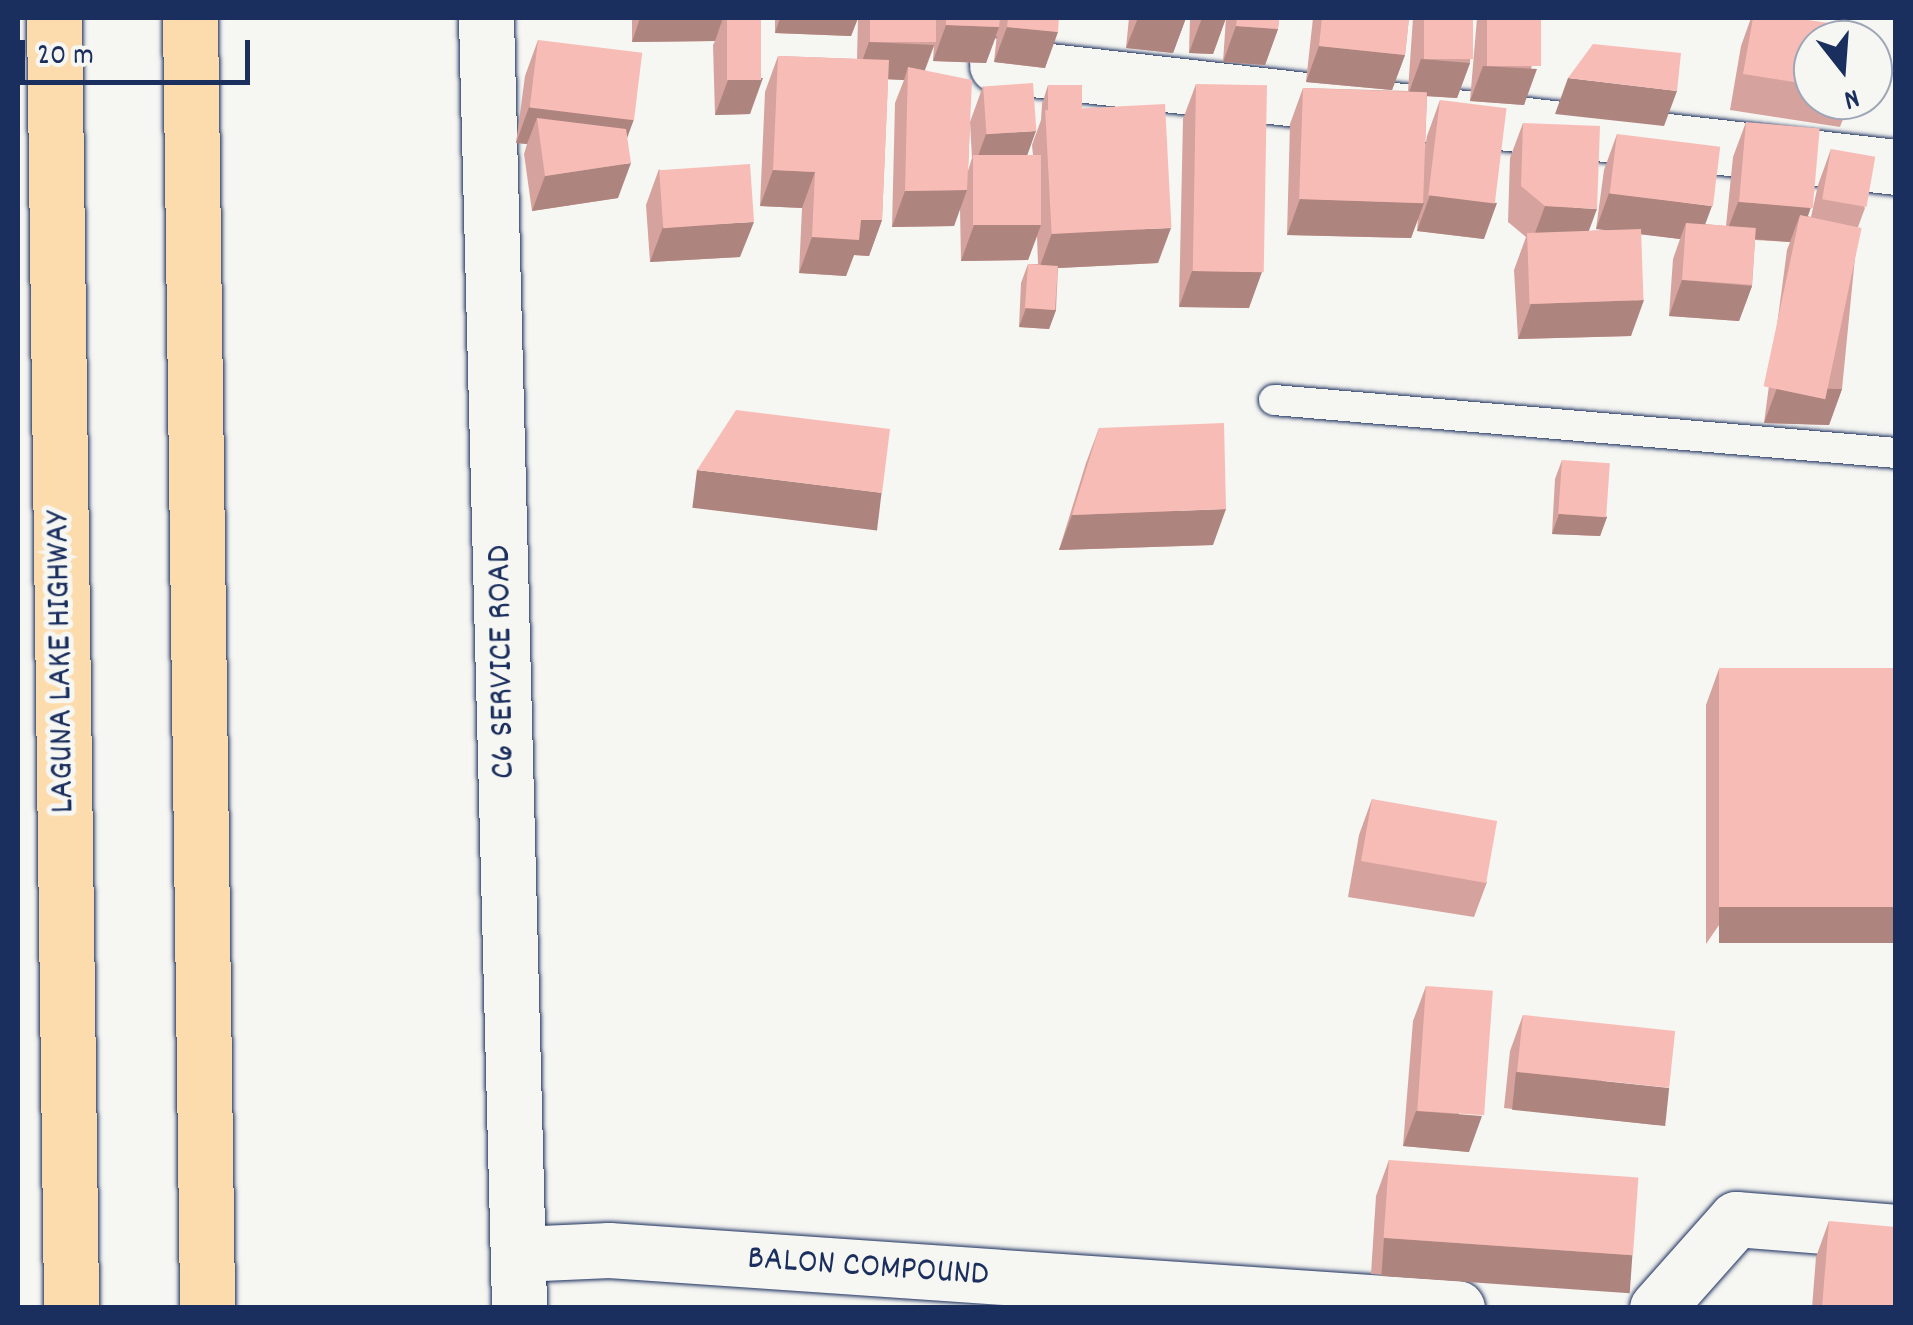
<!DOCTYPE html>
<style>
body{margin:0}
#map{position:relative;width:1913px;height:1325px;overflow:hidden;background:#f6f6f2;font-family:Dekko,sans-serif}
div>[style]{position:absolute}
.roads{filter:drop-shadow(0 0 2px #1b2f5e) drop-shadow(0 0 2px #1b2f5e)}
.service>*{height:30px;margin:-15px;padding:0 15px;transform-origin:15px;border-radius:15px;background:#f6f6f2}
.minor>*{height:55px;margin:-27.5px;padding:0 27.5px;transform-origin:27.5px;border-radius:27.5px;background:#f6f6f2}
.primary>*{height:55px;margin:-27.5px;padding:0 27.5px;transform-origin:27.5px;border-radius:27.5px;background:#fcdcac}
.wall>*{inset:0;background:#d5a29d}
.shaded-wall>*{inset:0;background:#ae847f;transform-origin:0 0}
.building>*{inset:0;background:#f8bcb6;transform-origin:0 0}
span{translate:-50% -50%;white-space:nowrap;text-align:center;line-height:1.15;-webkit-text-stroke:10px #f6f6f2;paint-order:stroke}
.street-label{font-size:35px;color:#1b2f5e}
.frame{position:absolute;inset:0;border:20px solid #1b2f5e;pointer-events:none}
.north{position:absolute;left:1793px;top:20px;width:100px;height:100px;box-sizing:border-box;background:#f6f6f2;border:2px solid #9ea6b7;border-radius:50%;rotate:163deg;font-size:28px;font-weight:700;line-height:40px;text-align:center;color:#1b2f5e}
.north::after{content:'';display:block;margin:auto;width:35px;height:45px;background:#1b2f5e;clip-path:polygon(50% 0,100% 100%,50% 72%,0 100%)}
.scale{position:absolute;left:20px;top:40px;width:230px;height:45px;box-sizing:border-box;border:5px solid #1b2f5e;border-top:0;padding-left:12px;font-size:30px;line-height:35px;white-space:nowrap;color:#1b2f5e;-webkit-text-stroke:8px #f6f6f2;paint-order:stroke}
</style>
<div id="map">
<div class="roads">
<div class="service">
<i style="left:1274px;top:400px;width:624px;rotate:4.87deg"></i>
</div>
<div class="minor">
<i style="left:486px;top:18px;width:1290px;rotate:88.53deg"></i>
<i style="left:997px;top:65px;width:905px;rotate:6.47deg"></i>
<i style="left:519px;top:1254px;width:90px;rotate:-2.5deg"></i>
<i style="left:609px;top:1250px;width:850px;rotate:3.91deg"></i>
<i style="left:1657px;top:1308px;width:119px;rotate:-48.4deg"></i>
<i style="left:1736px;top:1219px;width:161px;rotate:4.6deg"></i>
</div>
<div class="primary">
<i style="left:54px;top:18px;width:1290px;rotate:89.24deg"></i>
<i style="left:190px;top:18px;width:1290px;rotate:89.24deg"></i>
</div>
</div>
<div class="wall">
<i style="clip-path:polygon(632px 18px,761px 18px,750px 114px,715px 115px,713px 45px,715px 41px,632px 42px)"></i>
<i style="clip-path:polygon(775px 18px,858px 18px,851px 36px,775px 33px)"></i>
<i style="clip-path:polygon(evenodd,858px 18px,1059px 18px,1045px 68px,994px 62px,997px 34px,986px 63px,933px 61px,934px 46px,925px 70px,970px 122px,983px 86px,1027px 155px,1033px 155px,1032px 145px,1041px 120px,1042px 104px,1048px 85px,1081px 108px,1158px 263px,1058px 268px,1056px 310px,1049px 329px,1019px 327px,1021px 283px,1028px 264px,1038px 264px,1037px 236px,1028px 260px,961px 261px,960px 208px,954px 226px,892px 227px,895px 103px,904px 80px,888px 79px,882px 220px,869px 256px,854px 255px,846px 276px,799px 273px,802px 208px,760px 206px,765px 92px,778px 56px,857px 59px,858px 18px,970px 122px,972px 158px,968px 171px,970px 122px)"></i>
<i style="clip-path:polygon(1129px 18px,1186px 18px,1173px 53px,1126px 48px)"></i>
<i style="clip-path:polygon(1190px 18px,1226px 18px,1213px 54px,1189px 53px)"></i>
<i style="clip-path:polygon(1226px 18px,1279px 18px,1278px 29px,1265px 65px,1223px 62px)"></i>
<i style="clip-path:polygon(1313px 18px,1409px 18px,1405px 55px,1392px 90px,1306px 82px)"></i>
<i style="clip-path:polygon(1413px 18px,1473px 18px,1470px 63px,1457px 98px,1427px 96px,1425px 148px,1427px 136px,1440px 100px,1484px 239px,1417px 231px,1418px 219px,1411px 238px,1287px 235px,1290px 124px,1303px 88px,1408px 91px)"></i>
<i style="clip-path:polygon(1477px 18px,1541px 18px,1524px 105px,1470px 101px)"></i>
<i style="clip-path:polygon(1751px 18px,1795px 18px,1813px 40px,1813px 100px,1850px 100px,1840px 127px,1730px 110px,1741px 46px)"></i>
<i style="clip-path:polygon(538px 40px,634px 119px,627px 136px,618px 198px,532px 211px,524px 154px,527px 144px,516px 143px,525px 76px)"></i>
<i style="clip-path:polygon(1196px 84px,1249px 308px,1179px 307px,1183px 119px)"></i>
<i style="clip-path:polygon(1746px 122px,1811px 207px,1808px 216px,1811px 217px,1818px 185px,1831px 149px,1865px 208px,1858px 227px,1842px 389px,1829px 425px,1764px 423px,1787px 250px,1790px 242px,1755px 240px,1752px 286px,1739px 321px,1669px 316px,1673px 259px,1680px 239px,1641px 234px,1631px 336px,1518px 339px,1514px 270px,1526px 237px,1508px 222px,1510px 158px,1523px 123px,1588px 231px,1608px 230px,1596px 229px,1604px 170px,1617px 134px,1705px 224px,1726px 226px,1733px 157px)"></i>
<i style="clip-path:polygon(659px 169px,740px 257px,650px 262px,646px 205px)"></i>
<i style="clip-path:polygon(1099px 428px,1213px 545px,1059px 550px,1086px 463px)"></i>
<i style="clip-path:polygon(1562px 460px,1607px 517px,1600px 536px,1552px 534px,1555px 479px)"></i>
<i style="clip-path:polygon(1896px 668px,1706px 944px,1706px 705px,1719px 669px)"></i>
<i style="clip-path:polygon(1372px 799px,1487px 882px,1474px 917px,1348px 897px,1359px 835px)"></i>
<i style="clip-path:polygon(1426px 986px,1469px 1152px,1403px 1146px,1413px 1021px)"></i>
<i style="clip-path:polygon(1523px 1015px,1656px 1125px,1504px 1108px,1510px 1051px)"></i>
<i style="clip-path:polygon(1389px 1160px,1632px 1255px,1619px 1290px,1371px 1274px,1376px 1196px)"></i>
<i style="clip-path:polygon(1829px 1221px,1896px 1308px,1812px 1308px,1816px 1257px)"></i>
</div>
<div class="shaded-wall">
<i style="clip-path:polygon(640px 18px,723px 18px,715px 41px,632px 42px)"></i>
<i style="clip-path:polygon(780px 18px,858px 18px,851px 36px,775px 33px)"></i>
<i style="clip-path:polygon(1138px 18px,1186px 18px,1173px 53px,1126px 48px)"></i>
<i style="clip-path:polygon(1202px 18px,1226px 18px,1213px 54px,1189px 53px)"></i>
<i style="clip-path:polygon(946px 25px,999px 27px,986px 63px,933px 61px)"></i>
<i style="clip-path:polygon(1236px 26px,1278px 29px,1265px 65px,1223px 62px)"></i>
<i style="clip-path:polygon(1007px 27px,1058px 32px,1045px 68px,994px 62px)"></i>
<i style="clip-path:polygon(869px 42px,934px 45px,921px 80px,908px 67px,904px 80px,856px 78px)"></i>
<i style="clip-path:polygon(1319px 46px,1405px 55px,1392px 90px,1306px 82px)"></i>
<i style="clip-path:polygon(1421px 59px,1470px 63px,1457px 98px,1408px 95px)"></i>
<i style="clip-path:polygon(1483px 66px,1537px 69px,1524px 105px,1470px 101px)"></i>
<i style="clip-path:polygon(763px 78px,750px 114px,715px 115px,728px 80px)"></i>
<i style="clip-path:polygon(1568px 78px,1677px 91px,1664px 126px,1555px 114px)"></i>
<i style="clip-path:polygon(529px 107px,634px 119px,621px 155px,537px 118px,527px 144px,516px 143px)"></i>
<i style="clip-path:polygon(1036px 131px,1023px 167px,973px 170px,986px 134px)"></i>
<i style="clip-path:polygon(631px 163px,618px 198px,532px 211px,545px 176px)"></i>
<i style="clip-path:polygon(773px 170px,815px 172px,802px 208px,760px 206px)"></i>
<i style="clip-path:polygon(967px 190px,954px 226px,892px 227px,905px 191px)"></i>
<i style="clip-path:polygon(1609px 193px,1712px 206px,1699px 241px,1686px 223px,1680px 239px,1596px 229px)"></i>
<i style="clip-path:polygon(1430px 195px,1497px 203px,1484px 239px,1417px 231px)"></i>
<i style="clip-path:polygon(1300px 199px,1424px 203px,1411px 238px,1287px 235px)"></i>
<i style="clip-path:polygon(1738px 202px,1811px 207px,1798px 243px,1800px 215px,1790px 242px,1725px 237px)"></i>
<i style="clip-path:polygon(1545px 206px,1597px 209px,1584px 244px,1532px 241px)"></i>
<i style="clip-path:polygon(861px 220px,882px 220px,869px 256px,854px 255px,846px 276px,799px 273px,812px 237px)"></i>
<i style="clip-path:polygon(754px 222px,740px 257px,650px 262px,663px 227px)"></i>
<i style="clip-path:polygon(974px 225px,1041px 225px,1028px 260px,961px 261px)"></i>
<i style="clip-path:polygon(1171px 228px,1158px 263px,1039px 269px,1052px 233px)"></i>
<i style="clip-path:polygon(1192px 271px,1262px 272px,1249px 308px,1179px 307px)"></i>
<i style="clip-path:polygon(1682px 280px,1752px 286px,1739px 321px,1669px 316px)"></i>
<i style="clip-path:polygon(1644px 300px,1631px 336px,1518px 339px,1531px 304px)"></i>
<i style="clip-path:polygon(1026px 308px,1056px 310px,1049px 329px,1019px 327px)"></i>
<i style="clip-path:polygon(1777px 388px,1842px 389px,1829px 425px,1764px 423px)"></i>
<i style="left:697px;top:470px;width:186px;height:38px;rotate:7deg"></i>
<i style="clip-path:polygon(1226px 509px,1213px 545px,1059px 550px,1072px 515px)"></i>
<i style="clip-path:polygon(1559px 514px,1607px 517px,1600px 536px,1552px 534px)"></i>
<i style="left:1896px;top:907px;width:36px;height:177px;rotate:90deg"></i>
<i style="left:1516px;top:1072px;width:154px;height:38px;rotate:6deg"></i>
<i style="clip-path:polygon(1416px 1111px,1482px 1116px,1469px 1152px,1403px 1146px)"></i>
<i style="left:1384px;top:1238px;width:249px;height:38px;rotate:4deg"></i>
</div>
<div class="building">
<i style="left:727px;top:18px;width:34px;height:62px"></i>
<i style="left:870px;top:18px;width:66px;height:24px"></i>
<i style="clip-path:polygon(946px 18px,1000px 18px,999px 27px,946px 25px)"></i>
<i style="clip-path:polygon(1008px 18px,1059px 18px,1058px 32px,1007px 27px)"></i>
<i style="clip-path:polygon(1237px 18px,1279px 18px,1278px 29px,1236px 26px)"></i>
<i style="clip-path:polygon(1322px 18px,1409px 18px,1405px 55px,1319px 46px)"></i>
<i style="left:1424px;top:18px;width:49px;height:41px"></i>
<i style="left:1487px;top:18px;width:54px;height:48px"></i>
<i style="clip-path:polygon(1753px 18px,1795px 18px,1862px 28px,1860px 40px,1813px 40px,1813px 85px,1743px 74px)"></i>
<i style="left:538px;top:40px;width:105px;height:68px;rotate:7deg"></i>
<i style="clip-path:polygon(1593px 44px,1681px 53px,1677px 91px,1568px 78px)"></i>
<i style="clip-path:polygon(778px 56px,889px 60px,882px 220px,861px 220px,859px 240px,812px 237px,815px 172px,773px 170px)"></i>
<i style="clip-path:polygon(908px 67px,972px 80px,967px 190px,905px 191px)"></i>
<i style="left:1033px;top:83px;width:48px;height:50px;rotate:86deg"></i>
<i style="left:1196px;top:84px;width:71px;height:187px;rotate:1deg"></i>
<i style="left:1048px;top:85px;width:34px;height:25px"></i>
<i style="left:1303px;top:88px;width:124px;height:111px;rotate:2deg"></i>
<i style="left:1440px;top:100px;width:67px;height:96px;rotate:7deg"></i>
<i style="left:1165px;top:104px;width:124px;height:120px;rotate:87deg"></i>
<i style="clip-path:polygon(537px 118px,626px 129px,631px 163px,545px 176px)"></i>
<i style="left:1746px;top:122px;width:74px;height:80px;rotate:5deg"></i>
<i style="clip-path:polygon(1523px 123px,1600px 126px,1597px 209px,1545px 206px,1521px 186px)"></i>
<i style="left:1617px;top:134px;width:104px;height:60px;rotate:7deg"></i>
<i style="left:1831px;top:149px;width:45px;height:51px;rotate:10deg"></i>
<i style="left:1041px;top:155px;width:70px;height:68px;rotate:90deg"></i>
<i style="left:750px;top:164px;width:58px;height:91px;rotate:86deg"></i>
<i style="left:1800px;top:215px;width:63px;height:175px;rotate:12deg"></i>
<i style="left:1686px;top:223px;width:70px;height:57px;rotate:4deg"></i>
<i style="left:1641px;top:229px;width:71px;height:114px;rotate:88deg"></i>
<i style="left:1028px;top:264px;width:30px;height:44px;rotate:4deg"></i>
<i style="clip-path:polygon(736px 410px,890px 429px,882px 493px,697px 470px)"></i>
<i style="clip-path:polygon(1224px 423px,1226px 509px,1072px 515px,1099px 428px)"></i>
<i style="left:1562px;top:460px;width:48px;height:54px;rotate:4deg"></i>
<i style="left:1896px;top:668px;width:239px;height:177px;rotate:90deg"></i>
<i style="left:1372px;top:799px;width:127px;height:63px;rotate:10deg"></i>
<i style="left:1426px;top:986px;width:67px;height:125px;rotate:4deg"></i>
<i style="left:1523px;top:1015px;width:153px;height:57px;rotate:6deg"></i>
<i style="left:1389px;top:1160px;width:250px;height:78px;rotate:4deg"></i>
<i style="clip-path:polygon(1829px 1221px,1896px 1227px,1896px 1308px,1822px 1308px)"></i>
</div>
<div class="street-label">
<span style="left:62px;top:662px;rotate:-91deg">LAGUNA LAKE HIGHWAY</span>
<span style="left:503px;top:662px;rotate:-91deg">C6 SERVICE ROAD</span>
<span style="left:868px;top:1268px;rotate:4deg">BALON COMPOUND</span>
</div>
<div class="frame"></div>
<div class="north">N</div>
<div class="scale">20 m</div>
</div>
